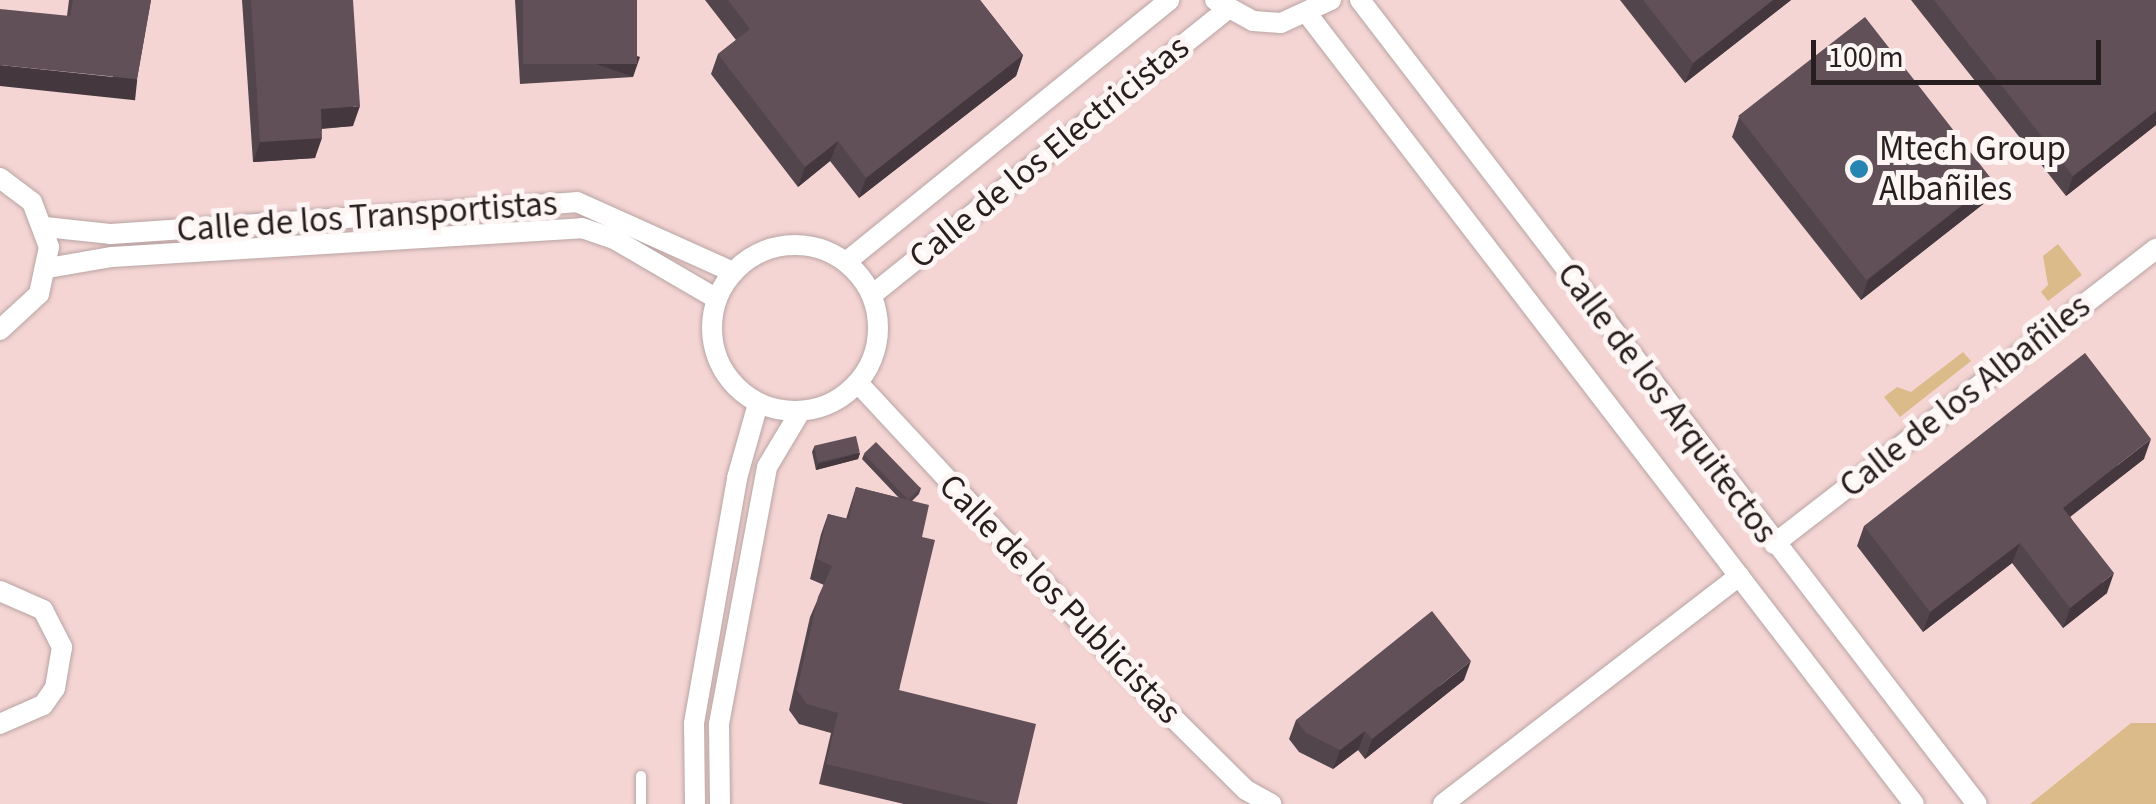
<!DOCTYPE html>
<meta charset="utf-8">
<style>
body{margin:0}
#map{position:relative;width:2156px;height:804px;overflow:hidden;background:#fae4e3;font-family:"Source Sans 3",sans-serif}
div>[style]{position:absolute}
.built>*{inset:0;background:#f4d5d4}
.green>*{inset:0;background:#dbbb89}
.roads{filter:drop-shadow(0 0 2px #b9a4a3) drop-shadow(0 0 2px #b9a4a3)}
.service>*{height:10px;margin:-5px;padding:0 5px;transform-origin:5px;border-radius:5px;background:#fff}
.minor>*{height:20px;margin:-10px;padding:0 10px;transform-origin:10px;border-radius:10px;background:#fff}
.minor>.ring{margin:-10px;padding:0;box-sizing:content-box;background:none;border:20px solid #fff;border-radius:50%}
.wall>*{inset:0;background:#53454c}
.shaded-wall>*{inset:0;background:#44383e;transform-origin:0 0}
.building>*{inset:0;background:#615058;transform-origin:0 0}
.dots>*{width:28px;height:28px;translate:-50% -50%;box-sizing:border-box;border:5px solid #fef5f4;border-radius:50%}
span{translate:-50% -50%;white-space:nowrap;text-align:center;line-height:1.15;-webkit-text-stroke:10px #fef5f4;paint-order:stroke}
.poi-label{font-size:35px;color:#271f1f}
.left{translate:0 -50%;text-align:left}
.street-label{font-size:35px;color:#271f1f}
.scale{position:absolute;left:1811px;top:40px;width:290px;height:45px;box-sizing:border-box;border:5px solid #271f1f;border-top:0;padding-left:12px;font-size:30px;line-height:35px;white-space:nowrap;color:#271f1f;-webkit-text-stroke:8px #fef5f4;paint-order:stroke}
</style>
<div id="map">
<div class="built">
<i style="clip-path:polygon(0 0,2156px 0,2156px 723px,2131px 723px,2030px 804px,0 804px)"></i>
</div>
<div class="green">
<i style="clip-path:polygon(2058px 244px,2082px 275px,2048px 301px,2041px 292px,2048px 285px,2043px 256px)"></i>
<i style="clip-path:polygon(1963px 352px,1971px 361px,1900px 417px,1884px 397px,1897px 387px,1911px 392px)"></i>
<i style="clip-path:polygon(2131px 723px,2156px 723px,2156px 804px,2030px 804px)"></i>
</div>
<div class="roads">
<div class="service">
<i style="left:641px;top:776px;width:28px;rotate:90deg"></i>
</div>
<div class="minor">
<i style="left:1215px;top:0;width:43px;rotate:28.9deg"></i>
<i style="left:1253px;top:21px;width:28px;rotate:4deg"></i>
<i style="left:1281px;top:23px;width:55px;rotate:-24.7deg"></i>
<i style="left:1360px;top:0;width:1013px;rotate:52.5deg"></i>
<i style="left:1309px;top:16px;width:993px;rotate:52.48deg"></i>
<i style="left:0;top:178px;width:40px;rotate:37deg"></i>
<i style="left:32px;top:202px;width:48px;rotate:69.3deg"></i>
<i style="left:49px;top:247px;width:48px;rotate:102deg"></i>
<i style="left:39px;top:294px;width:53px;rotate:137.3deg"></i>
<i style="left:45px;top:227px;width:65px;rotate:6.1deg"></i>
<i style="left:110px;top:234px;width:468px;rotate:-3.9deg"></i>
<i style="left:577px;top:202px;width:171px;rotate:24.2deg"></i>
<i class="ring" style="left:712px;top:245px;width:146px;height:146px"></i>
<i style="left:846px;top:262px;width:416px;rotate:-39deg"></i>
<i style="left:48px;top:268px;width:65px;rotate:-9.8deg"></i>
<i style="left:112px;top:257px;width:471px;rotate:-3.5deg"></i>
<i style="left:582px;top:228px;width:34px;rotate:19deg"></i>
<i style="left:614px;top:239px;width:119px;rotate:30.2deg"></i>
<i style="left:872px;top:295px;width:454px;rotate:-38.8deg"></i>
<i style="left:858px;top:383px;width:384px;rotate:47.1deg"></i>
<i style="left:1119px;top:664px;width:179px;rotate:44.8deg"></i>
<i style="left:1246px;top:790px;width:29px;rotate:29deg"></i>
<i style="left:1774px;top:544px;width:483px;rotate:-37.7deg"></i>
<i style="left:0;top:591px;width:47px;rotate:23.8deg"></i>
<i style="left:43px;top:610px;width:42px;rotate:62.8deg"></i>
<i style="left:62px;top:647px;width:42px;rotate:99.7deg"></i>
<i style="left:55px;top:688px;width:21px;rotate:125deg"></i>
<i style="left:43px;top:705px;width:47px;rotate:156.2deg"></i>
<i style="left:695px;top:804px;width:81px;rotate:-90.7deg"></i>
<i style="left:694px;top:723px;width:249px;rotate:-80deg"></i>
<i style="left:737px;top:478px;width:77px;rotate:-74.2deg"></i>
<i style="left:720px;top:804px;width:80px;rotate:-90.7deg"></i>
<i style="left:719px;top:724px;width:261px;rotate:-79.4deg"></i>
<i style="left:767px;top:467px;width:64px;rotate:-59deg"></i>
<i style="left:1443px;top:804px;width:374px;rotate:-37.6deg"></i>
</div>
</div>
<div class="wall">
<i style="clip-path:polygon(69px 0,151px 0,137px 79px,130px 99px,67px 16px)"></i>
<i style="clip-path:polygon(242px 0,353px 0,353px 126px,322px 129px,315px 158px,253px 162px)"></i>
<i style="clip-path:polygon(515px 0,637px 0,633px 77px,520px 84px)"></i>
<i style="clip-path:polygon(705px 0,980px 0,1023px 55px,1016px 76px,859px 198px,830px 161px,798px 187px,711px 74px,718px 54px,736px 40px)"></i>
<i style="clip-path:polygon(1620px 0,1791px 0,1685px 83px)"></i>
<i style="clip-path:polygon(1911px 0,2156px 0,2156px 125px,2066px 196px)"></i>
<i style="clip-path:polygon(1739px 117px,1994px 180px,1987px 201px,1861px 300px,1732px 137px)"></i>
<i style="clip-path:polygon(814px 447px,860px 453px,858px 459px,816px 470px,812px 452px)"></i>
<i style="clip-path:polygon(864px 454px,921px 488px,919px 494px,912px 501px,922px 537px,899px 690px,1017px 804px,904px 804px,819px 784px,831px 733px,799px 724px,789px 710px,810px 617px,824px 585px,810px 579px,821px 534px,828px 514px,846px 519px,856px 487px,899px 498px,862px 459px)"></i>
<i style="clip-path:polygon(2144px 459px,2070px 516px,2107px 593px,2063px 628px,2012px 563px,1923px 632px,1857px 546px,1864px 526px)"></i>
<i style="clip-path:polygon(1464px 680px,1365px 759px,1358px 750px,1333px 769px,1299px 752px,1289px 739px,1296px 720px)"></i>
</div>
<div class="shaded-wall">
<i style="clip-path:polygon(1773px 0,1791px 0,1685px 83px,1693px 63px)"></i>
<i style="clip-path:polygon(1023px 55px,1016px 76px,859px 198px,866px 178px)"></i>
<i style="left:640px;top:57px;width:21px;height:113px;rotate:109deg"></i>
<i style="left:0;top:65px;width:138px;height:21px;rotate:6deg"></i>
<i style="clip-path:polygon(360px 106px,353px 126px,313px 129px,321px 109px)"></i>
<i style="clip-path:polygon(2156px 111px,2156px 125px,2066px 196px,2073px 176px)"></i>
<i style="clip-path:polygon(322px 138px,315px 158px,253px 162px,260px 142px)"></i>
<i style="clip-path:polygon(838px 141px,830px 161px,798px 187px,805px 167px)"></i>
<i style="clip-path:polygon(1994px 180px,1987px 201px,1861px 300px,1868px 280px)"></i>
<i style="clip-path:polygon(2151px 439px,2144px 459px,2056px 528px,2063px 508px)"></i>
<i style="clip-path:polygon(860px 453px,858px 459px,816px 470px,818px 464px)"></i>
<i style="clip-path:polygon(2020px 543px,2012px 563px,1923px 632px,1930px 612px)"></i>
<i style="clip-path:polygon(2114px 573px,2107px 593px,2063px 628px,2070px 608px)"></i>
<i style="clip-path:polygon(1471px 661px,1464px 680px,1365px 759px,1372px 739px)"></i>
<i style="clip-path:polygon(1365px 731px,1358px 750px,1333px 769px,1340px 750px)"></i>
</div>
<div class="building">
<i style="clip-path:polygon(73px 0,151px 0,137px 79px,0 65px,0 9px,70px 16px)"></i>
<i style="clip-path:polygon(251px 0,353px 0,360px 106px,321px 109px,322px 138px,260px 142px)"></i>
<i style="left:523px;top:0;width:114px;height:64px"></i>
<i style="clip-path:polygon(728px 0,980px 0,1023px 55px,866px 178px,838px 141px,805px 167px,718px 54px,750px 29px)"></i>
<i style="clip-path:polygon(1643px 0,1773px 0,1693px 63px)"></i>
<i style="clip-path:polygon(1934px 0,2156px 0,2156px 111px,2073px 176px)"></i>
<i style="left:1865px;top:17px;width:208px;height:161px;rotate:52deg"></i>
<i style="clip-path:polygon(2085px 353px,2151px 439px,2063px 508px,2114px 573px,2070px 608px,2020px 543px,1930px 612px,1864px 526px)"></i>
<i style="left:856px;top:436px;width:17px;height:43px;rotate:77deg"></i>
<i style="left:876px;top:442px;width:64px;height:17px;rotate:46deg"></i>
<i style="clip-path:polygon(856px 487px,929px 505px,922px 537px,935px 540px,899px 690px,1036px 724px,1017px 804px,994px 804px,826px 764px,838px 713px,807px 704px,797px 690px,818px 597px,832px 566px,817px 559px,828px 514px,849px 519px)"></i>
<i style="clip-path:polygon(1432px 611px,1471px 661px,1372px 739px,1365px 731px,1340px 750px,1306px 733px,1296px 720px)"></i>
</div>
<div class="dots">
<i style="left:1859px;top:169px;background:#2785b1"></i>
</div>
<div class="poi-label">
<span class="left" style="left:1879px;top:169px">Mtech Group<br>Albañiles</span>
</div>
<div class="street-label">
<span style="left:1049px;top:152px;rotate:-39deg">Calle de los Electricistas</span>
<span style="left:367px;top:217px;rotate:-4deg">Calle de los Transportistas</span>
<span style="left:1965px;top:396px;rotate:-38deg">Calle de los Albañiles</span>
<span style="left:1667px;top:403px;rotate:53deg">Calle de los Arquitectos</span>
<span style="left:1060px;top:599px;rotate:46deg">Calle de los Publicistas</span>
</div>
<div class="scale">100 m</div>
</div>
